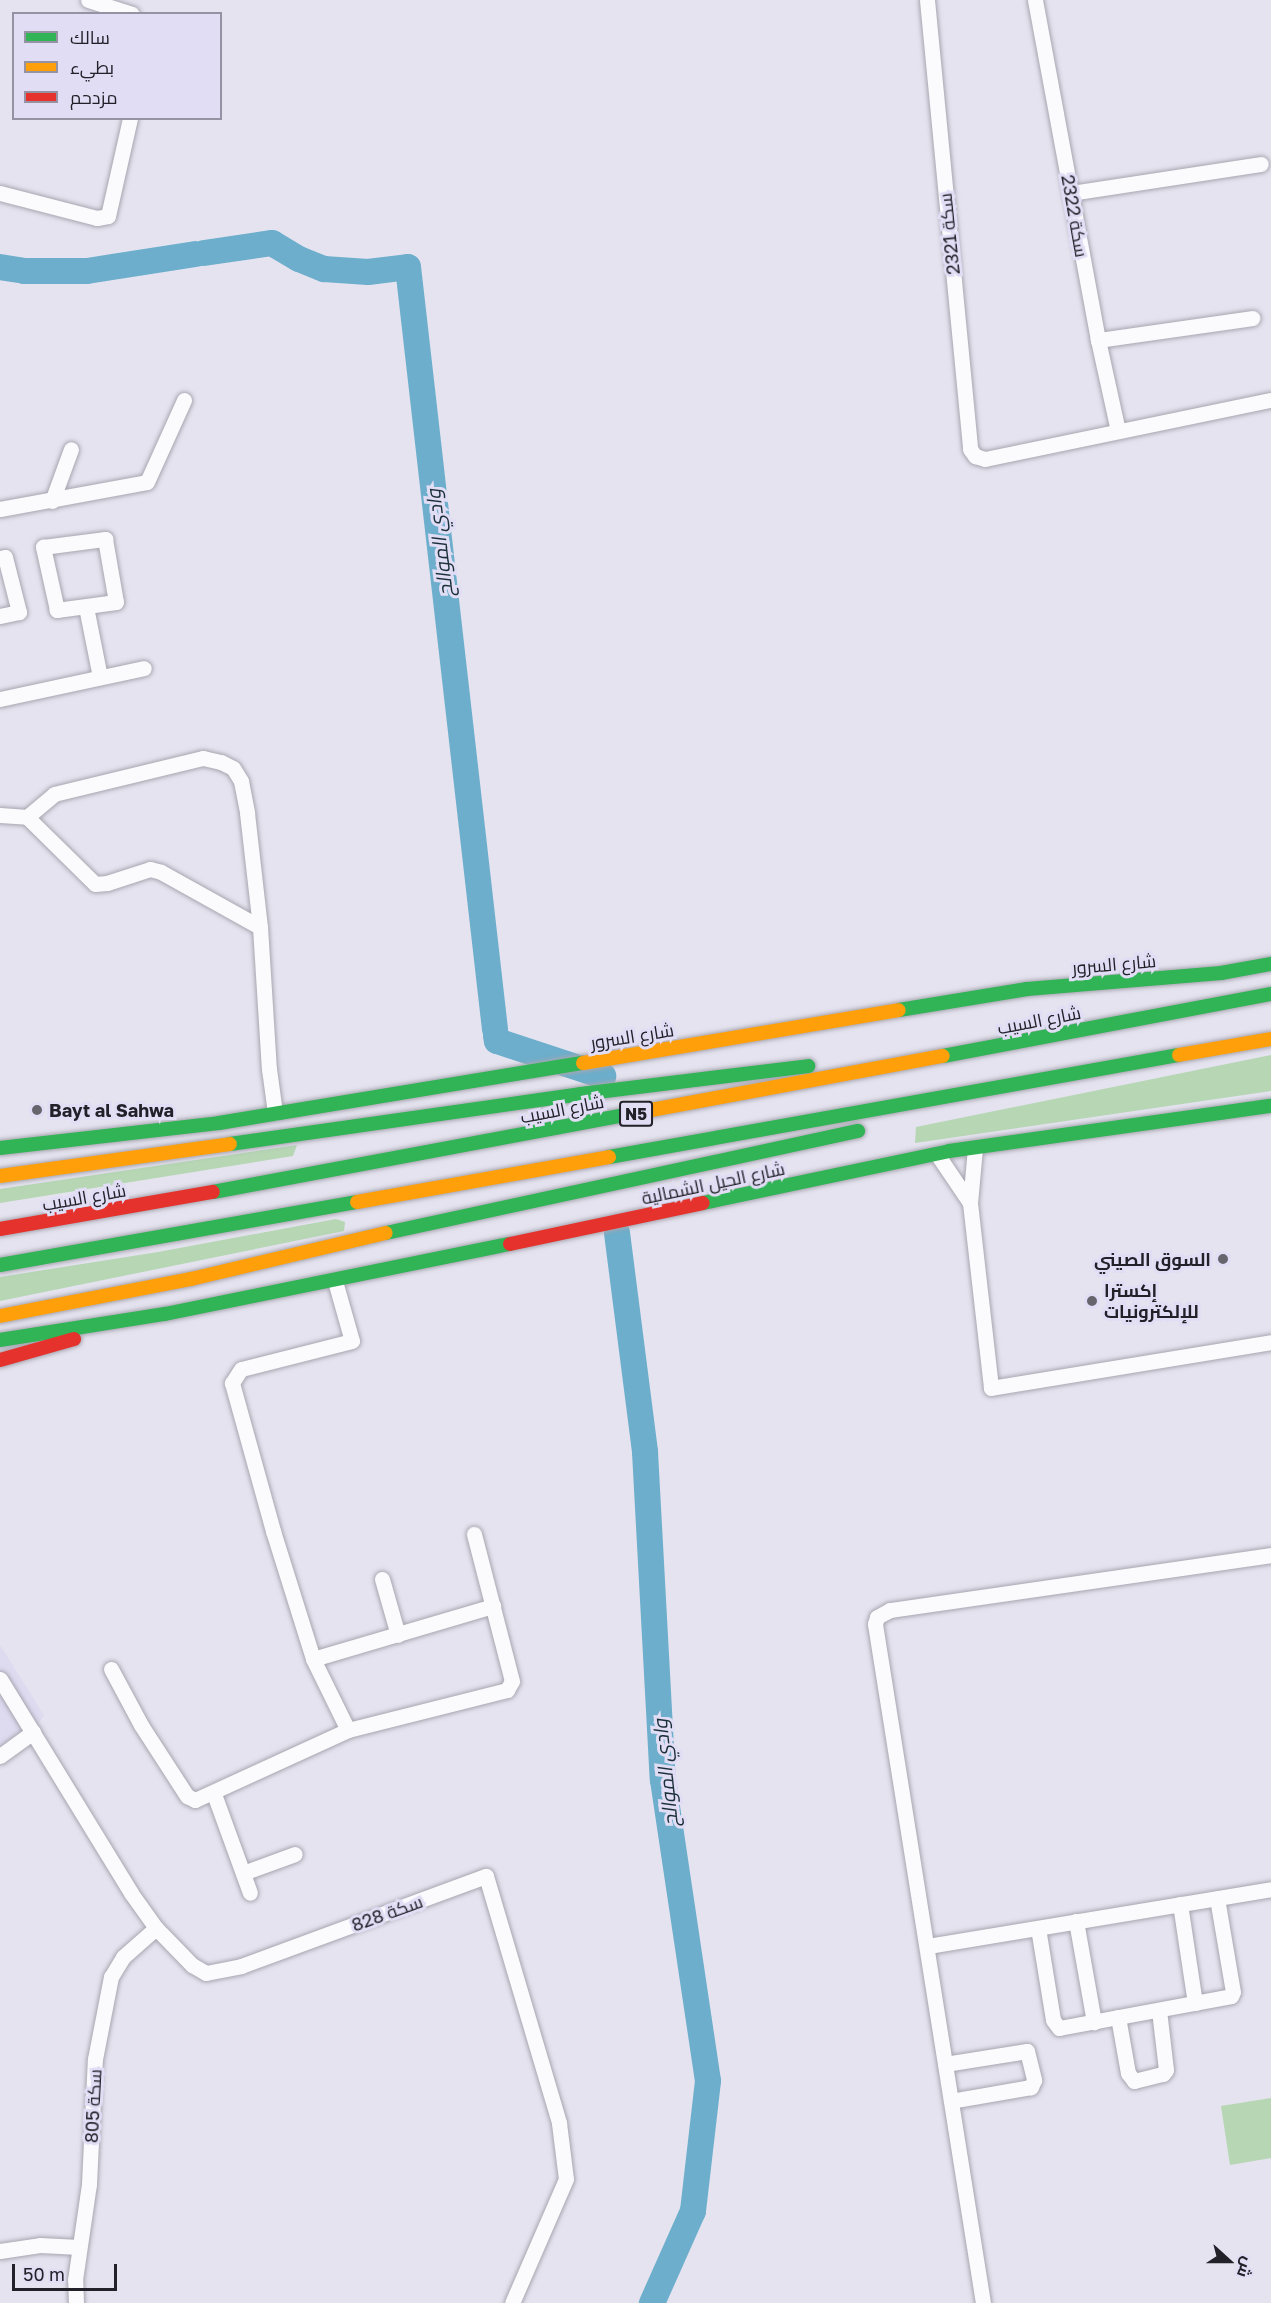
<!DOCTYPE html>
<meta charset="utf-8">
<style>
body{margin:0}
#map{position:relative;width:1271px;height:2303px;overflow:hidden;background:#e4e3ef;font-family:"Golos Text",Cairo,sans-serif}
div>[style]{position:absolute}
.built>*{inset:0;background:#dedbf1}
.green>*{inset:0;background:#b6d6b4}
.river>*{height:26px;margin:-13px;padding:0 13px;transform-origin:13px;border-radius:13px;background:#6caecb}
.roads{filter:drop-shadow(0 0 2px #a8a6b0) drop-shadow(0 0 2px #a8a6b0)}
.street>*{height:15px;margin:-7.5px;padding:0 7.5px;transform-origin:7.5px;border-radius:7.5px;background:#fbfbfd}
.fast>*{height:14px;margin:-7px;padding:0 7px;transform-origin:7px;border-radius:7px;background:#30b455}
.slow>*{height:14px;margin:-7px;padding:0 7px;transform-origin:7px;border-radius:7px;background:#ff9f0a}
.jam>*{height:14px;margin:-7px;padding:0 7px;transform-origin:7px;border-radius:7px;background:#e5322d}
.dots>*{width:16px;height:16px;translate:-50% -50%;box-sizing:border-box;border:3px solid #e1ddf5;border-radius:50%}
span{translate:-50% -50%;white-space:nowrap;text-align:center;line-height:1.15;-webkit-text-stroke:6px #e1ddf5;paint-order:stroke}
.shield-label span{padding:2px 4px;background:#e1ddf5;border:2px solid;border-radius:4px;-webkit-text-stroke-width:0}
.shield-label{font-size:16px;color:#222129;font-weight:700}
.street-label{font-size:18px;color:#222129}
.poi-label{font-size:18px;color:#222129;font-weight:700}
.left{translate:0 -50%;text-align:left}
.right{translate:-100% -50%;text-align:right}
.water-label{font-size:20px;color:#192e37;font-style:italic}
.legend{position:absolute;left:12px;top:12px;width:210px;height:108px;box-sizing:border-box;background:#e1ddf5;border:2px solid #9592a3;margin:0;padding:8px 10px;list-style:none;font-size:18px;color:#222129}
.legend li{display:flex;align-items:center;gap:12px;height:30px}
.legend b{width:30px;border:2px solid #9592a3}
.north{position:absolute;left:1199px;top:2231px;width:60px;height:60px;-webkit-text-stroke:4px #e1ddf5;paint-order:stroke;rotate:111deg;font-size:16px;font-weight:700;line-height:24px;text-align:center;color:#222129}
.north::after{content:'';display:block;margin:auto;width:21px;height:27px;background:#222129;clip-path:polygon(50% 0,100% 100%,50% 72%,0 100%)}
.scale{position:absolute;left:12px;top:2264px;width:105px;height:27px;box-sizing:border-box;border:3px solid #222129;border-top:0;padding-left:8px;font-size:18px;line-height:21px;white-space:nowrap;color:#222129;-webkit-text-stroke:4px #e1ddf5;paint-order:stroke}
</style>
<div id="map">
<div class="built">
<i style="clip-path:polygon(0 1645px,44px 1715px,33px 1732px,0 1756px)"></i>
</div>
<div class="green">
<i style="clip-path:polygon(1271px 1055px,1271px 1091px,915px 1143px,916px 1127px)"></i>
<i style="clip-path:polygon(297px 1145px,293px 1156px,0 1203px,0 1189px)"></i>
<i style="clip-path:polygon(336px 1219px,345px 1222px,344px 1231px,0 1301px,0 1277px,158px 1252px)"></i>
<i style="clip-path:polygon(1271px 2098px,1271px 2158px,1230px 2165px,1221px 2106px)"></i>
</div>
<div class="river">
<i style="left:204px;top:253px;width:69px;rotate:-8.4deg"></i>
<i style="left:272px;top:243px;width:31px;rotate:31deg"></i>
<i style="left:299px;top:259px;width:27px;rotate:22deg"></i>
<i style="left:324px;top:269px;width:44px;rotate:3.9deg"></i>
<i style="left:368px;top:272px;width:40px;rotate:-7.1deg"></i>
<i style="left:408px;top:267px;width:767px;rotate:83.49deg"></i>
<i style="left:0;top:267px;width:24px;rotate:9deg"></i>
<i style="left:24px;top:271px;width:63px"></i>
<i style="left:87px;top:271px;width:110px;rotate:-8.9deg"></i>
<i style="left:496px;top:1036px;width:5px;rotate:79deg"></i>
<i style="left:497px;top:1041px;width:112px;rotate:18.3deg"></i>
<i style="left:617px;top:1233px;width:221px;rotate:82.7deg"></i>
<i style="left:645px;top:1452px;width:328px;rotate:86.9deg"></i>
<i style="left:663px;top:1780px;width:304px;rotate:81.5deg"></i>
<i style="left:708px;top:2081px;width:131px;rotate:96.6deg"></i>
<i style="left:693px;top:2211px;width:101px;rotate:114deg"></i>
</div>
<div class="roads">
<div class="street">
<i style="left:88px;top:0;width:46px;rotate:17.7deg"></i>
<i style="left:927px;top:0;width:451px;rotate:84.5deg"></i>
<i style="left:970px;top:449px;width:9px;rotate:54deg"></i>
<i style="left:975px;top:456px;width:10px;rotate:17deg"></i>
<i style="left:985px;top:459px;width:292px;rotate:-11.7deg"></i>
<i style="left:1035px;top:0;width:346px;rotate:79.5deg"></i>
<i style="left:1098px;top:340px;width:93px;rotate:77.6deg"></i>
<i style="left:0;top:193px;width:100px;rotate:14.5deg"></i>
<i style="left:97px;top:218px;width:11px;rotate:-10deg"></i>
<i style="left:108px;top:216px;width:100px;rotate:-77.3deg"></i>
<i style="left:1071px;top:193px;width:192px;rotate:-8.7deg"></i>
<i style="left:1098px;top:340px;width:156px;rotate:-8.1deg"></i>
<i style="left:52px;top:501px;width:55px;rotate:-69.9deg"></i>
<i style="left:0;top:509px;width:149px;rotate:-10.4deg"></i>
<i style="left:147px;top:482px;width:90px;rotate:-65.7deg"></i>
<i style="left:105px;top:539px;width:64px;rotate:80.1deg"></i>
<i style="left:116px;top:602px;width:60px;rotate:172.3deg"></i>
<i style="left:57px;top:610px;width:65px;rotate:-102.5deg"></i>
<i style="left:43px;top:547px;width:63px;rotate:-7.4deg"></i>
<i style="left:0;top:558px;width:5px;rotate:-11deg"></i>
<i style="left:5px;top:557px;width:57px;rotate:75.7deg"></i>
<i style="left:19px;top:612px;width:19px;rotate:168deg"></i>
<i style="left:86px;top:607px;width:71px;rotate:78.7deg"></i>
<i style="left:0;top:699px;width:147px;rotate:-12.1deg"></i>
<i style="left:0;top:815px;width:27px;rotate:4deg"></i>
<i style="left:27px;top:817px;width:35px;rotate:-40deg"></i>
<i style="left:54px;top:794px;width:153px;rotate:-13.6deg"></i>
<i style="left:203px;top:758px;width:18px;rotate:13deg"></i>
<i style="left:221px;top:762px;width:13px;rotate:27deg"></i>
<i style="left:233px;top:768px;width:15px;rotate:58deg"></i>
<i style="left:241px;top:781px;width:33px;rotate:79deg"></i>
<i style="left:247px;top:813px;width:115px;rotate:83.5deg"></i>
<i style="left:260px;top:927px;width:142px;rotate:86.4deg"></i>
<i style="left:269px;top:1069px;width:44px;rotate:82.2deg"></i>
<i style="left:27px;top:817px;width:95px;rotate:44.6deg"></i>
<i style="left:95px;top:884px;width:12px;rotate:-5deg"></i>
<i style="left:107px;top:883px;width:45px;rotate:-18deg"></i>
<i style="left:150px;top:869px;width:11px;rotate:15deg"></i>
<i style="left:161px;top:872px;width:113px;rotate:29.1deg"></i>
<i style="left:975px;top:1148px;width:55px;rotate:95.2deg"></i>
<i style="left:970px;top:1203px;width:186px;rotate:83.5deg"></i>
<i style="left:991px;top:1388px;width:284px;rotate:-9.3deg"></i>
<i style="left:937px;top:1154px;width:59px;rotate:56deg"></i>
<i style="left:335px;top:1281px;width:62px;rotate:74.2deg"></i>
<i style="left:352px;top:1341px;width:114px;rotate:165.8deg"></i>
<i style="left:241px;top:1369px;width:17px;rotate:123deg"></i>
<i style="left:232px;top:1383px;width:154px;rotate:74.5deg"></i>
<i style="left:273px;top:1531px;width:134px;rotate:72.6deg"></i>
<i style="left:313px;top:1659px;width:79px;rotate:63.8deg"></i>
<i style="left:382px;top:1579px;width:58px;rotate:74.1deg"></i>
<i style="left:313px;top:1659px;width:188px;rotate:-16.4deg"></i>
<i style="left:111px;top:1669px;width:64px;rotate:61.8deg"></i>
<i style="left:141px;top:1725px;width:85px;rotate:57.1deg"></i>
<i style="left:187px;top:1796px;width:9px;rotate:27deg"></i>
<i style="left:195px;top:1800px;width:168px;rotate:-24.6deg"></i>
<i style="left:348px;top:1730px;width:164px;rotate:-14.1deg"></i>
<i style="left:507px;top:1690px;width:10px;rotate:-61deg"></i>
<i style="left:512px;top:1681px;width:152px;rotate:-104.5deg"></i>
<i style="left:0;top:1679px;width:251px;rotate:58.5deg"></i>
<i style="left:131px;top:1893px;width:43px;rotate:54.5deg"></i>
<i style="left:156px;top:1928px;width:52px;rotate:45.8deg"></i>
<i style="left:192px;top:1965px;width:16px;rotate:30deg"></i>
<i style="left:206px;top:1973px;width:36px;rotate:-11deg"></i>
<i style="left:241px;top:1966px;width:261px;rotate:-20.2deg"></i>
<i style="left:486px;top:1876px;width:258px;rotate:73.5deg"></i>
<i style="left:559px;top:2123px;width:56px;rotate:82.9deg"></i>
<i style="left:566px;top:2179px;width:135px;rotate:113.5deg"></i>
<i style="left:0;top:1756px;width:41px;rotate:-36deg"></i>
<i style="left:214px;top:1794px;width:105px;rotate:70deg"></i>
<i style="left:243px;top:1873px;width:55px;rotate:-20.1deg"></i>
<i style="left:1180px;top:1904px;width:100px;rotate:81.4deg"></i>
<i style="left:1076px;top:1921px;width:103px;rotate:79.9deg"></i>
<i style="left:1038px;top:1928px;width:93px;rotate:80.7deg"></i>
<i style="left:1053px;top:2020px;width:10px;rotate:53deg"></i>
<i style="left:1059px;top:2028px;width:175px;rotate:-10.5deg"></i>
<i style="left:1231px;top:1996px;width:4px;rotate:-63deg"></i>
<i style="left:1233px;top:1992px;width:95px;rotate:-99.7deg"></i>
<i style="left:928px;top:1946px;width:348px;rotate:-9.4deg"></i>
<i style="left:1118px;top:2017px;width:57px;rotate:79.9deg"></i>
<i style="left:1128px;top:2073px;width:10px;rotate:53deg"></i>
<i style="left:1134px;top:2081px;width:30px;rotate:-14deg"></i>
<i style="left:1163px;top:2074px;width:5px;rotate:-53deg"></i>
<i style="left:1166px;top:2070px;width:60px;rotate:-96.7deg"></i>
<i style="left:945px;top:2064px;width:83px;rotate:-9deg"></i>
<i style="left:1027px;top:2051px;width:30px;rotate:76deg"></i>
<i style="left:1034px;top:2080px;width:8px;rotate:113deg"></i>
<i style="left:1031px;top:2087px;width:81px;rotate:170.1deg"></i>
<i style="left:0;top:2251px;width:40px;rotate:-8.5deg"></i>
<i style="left:40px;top:2245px;width:39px;rotate:3deg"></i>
<i style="left:76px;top:2303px;width:23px;rotate:-92deg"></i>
<i style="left:75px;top:2280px;width:97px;rotate:-81.7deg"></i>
<i style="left:89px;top:2184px;width:125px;rotate:-87.3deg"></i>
<i style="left:95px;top:2059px;width:84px;rotate:-79deg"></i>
<i style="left:111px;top:1977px;width:23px;rotate:-59deg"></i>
<i style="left:123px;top:1957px;width:44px;rotate:-41.3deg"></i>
<i style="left:983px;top:2303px;width:688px;rotate:-99.04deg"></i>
<i style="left:875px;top:1624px;width:7px;rotate:-74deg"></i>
<i style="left:877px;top:1617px;width:15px;rotate:-28deg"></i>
<i style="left:890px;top:1610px;width:385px;rotate:-8.2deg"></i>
</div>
<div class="fast">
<i style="left:899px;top:1010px;width:130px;rotate:-9.3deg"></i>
<i style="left:1027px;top:989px;width:195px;rotate:-4.7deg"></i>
<i style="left:1221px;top:973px;width:51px;rotate:-10.2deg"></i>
<i style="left:943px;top:1056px;width:334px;rotate:-10.7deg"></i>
<i style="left:230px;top:1144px;width:355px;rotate:-8.1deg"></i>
<i style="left:581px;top:1094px;width:229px;rotate:-7deg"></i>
<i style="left:0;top:1148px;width:220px;rotate:-6.5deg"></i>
<i style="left:219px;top:1123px;width:369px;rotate:-9.4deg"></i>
<i style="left:609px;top:1157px;width:579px;rotate:-10.15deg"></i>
<i style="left:213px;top:1192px;width:429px;rotate:-10.6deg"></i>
<i style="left:703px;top:1203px;width:251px;rotate:-11.9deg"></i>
<i style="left:949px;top:1151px;width:325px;rotate:-8deg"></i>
<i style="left:386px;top:1233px;width:483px;rotate:-12.2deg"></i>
<i style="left:0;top:1265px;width:363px;rotate:-10deg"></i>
<i style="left:0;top:1340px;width:167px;rotate:-9deg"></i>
<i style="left:165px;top:1314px;width:352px;rotate:-11.5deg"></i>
</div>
<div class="slow">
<i style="left:1179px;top:1055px;width:93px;rotate:-9.9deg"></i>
<i style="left:583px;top:1063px;width:320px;rotate:-9.5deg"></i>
<i style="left:635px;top:1113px;width:313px;rotate:-10.5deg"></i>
<i style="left:0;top:1176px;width:232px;rotate:-7.9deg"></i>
<i style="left:357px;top:1202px;width:256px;rotate:-10.1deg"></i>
<i style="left:0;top:1316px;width:195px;rotate:-11deg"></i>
<i style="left:191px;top:1279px;width:200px;rotate:-13.3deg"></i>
</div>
<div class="jam">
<i style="left:0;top:1229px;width:216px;rotate:-9.9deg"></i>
<i style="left:510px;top:1244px;width:197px;rotate:-12deg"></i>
<i style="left:0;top:1360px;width:77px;rotate:-15.8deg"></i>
</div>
</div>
<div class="dots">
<i style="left:37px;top:1110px;background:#66656e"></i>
<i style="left:1223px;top:1259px;background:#66656e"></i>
<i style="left:1092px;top:1301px;background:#66656e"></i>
</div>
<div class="shield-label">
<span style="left:636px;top:1114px">N5</span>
</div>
<div class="street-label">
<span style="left:1075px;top:216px;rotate:80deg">سكة 2322</span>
<span style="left:949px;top:234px;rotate:-96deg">سكة 2321</span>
<span style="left:1114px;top:964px;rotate:-5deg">شارع السرور</span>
<span style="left:1039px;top:1020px;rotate:-11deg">شارع السيب</span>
<span style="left:632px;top:1036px;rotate:-9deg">شارع السرور</span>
<span style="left:562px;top:1109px;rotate:-11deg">شارع السيب</span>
<span style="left:713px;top:1183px;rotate:-12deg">شارع الحيل الشمالية</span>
<span style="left:84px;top:1197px;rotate:-10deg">شارع السيب</span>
<span style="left:387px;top:1913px;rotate:-20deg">سكة 828</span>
<span style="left:93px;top:2106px;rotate:-87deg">سكة 805</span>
</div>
<div class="poi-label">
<span class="left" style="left:49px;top:1110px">Bayt al Sahwa</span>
<span class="right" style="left:1211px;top:1259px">السوق الصيني</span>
<span class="left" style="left:1104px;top:1301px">إكسترا<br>للإلكترونيات</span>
</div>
<div class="water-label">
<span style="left:439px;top:543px;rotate:-97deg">وادي الموالح</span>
<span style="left:665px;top:1773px;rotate:-96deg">وادي الموالح</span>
</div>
<ul class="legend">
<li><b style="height:8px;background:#30b455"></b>سالك</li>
<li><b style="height:8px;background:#ff9f0a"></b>بطيء</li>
<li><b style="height:8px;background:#e5322d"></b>مزدحم</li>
</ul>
<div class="north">ش</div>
<div class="scale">50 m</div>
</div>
